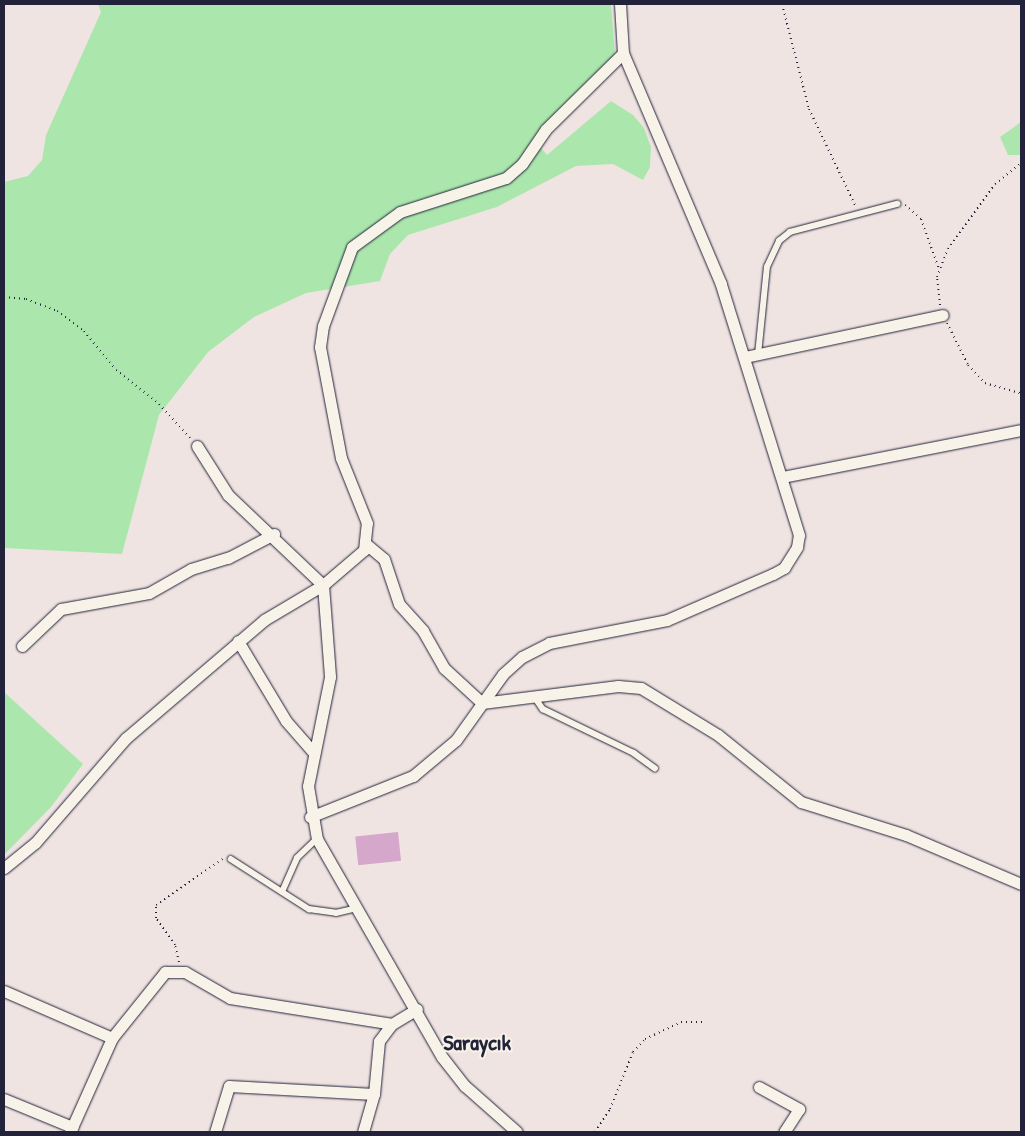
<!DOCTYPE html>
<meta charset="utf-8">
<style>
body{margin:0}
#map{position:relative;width:1025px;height:1136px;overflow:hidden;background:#f0e4e2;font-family:"Patrick Hand",sans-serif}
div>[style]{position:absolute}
.green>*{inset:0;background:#abe7ad}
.building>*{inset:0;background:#d5a7ca;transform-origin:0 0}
.path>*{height:2px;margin-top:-1px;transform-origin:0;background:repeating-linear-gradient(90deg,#22223b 0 1px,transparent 0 5px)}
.roads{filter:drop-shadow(0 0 1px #22223b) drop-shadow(0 0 1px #22223b)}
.lane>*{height:5.5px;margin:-2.75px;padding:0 2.75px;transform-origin:2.75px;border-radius:2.75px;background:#f7f3e8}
.street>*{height:11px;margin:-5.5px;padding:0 5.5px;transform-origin:5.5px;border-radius:5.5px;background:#f7f3e8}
span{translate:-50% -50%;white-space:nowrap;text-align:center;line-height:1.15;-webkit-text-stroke:4px #f7f3e8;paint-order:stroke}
.district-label{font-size:22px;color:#22223b;font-weight:700}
.frame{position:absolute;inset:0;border:5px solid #22223b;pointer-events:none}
</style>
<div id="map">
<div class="green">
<i style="clip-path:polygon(98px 4px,611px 4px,616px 67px,536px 142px,547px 155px,611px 101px,633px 115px,644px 128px,651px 147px,650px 167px,643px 180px,613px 164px,576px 166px,497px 207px,408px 235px,390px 254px,380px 281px,306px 293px,254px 317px,208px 352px,159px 415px,122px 554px,4px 548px,4px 182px,28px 176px,42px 160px,46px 135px,101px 12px)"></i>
<i style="clip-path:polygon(1021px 122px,1021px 155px,1008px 155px,1000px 137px)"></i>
<i style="clip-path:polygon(4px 692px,83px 764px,51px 807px,4px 855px)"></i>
</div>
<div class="building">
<i style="left:398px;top:832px;width:29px;height:43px;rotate:84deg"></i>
</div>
<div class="path">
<i style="left:782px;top:4px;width:108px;rotate:75.6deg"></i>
<i style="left:809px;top:109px;width:109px;rotate:64.4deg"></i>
<i style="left:905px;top:205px;width:21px;rotate:41deg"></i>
<i style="left:921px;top:219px;width:53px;rotate:70.2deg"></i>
<i style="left:4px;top:297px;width:22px;rotate:5deg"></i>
<i style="left:26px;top:299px;width:33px;rotate:21deg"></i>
<i style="left:57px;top:311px;width:34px;rotate:37deg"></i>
<i style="left:84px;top:331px;width:50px;rotate:50.6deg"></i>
<i style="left:116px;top:370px;width:55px;rotate:38.3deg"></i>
<i style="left:159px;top:404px;width:46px;rotate:47.6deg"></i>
<i style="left:940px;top:305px;width:28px;rotate:-96deg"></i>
<i style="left:937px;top:277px;width:30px;rotate:-69deg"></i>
<i style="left:948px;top:249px;width:80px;rotate:-54.1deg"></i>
<i style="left:995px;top:184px;width:33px;rotate:-39deg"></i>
<i style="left:947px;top:323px;width:47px;rotate:63.4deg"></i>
<i style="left:968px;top:365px;width:25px;rotate:47deg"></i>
<i style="left:985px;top:383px;width:37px;rotate:16deg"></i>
<i style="left:179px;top:962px;width:17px;rotate:-103deg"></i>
<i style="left:175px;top:945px;width:33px;rotate:-125deg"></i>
<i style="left:156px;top:918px;width:13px;rotate:-90deg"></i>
<i style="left:156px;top:905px;width:83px;rotate:-34.7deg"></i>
<i style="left:595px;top:1132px;width:27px;rotate:-57deg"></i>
<i style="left:610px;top:1109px;width:61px;rotate:-68deg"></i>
<i style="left:633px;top:1052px;width:18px;rotate:-47deg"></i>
<i style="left:645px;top:1039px;width:40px;rotate:-25deg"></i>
<i style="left:681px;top:1022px;width:23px"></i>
</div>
<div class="roads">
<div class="lane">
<i style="left:758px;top:355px;width:88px;rotate:-84.2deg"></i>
<i style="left:767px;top:267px;width:29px;rotate:-65deg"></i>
<i style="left:779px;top:241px;width:14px;rotate:-39deg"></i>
<i style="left:790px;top:232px;width:111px;rotate:-14.7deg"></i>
<i style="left:534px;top:696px;width:16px;rotate:55deg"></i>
<i style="left:543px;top:709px;width:101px;rotate:25.8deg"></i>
<i style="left:634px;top:753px;width:26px;rotate:36deg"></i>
<i style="left:231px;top:859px;width:93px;rotate:32.7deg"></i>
<i style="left:309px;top:909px;width:27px;rotate:8deg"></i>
<i style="left:336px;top:913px;width:22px;rotate:-13deg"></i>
<i style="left:282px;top:892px;width:37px;rotate:-66deg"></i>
<i style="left:297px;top:858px;width:28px;rotate:-44deg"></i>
</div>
<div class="street">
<i style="left:745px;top:357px;width:202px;rotate:-12deg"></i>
<i style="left:197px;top:446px;width:58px;rotate:57.7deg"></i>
<i style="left:228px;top:495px;width:131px;rotate:43.5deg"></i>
<i style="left:323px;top:585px;width:92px;rotate:85.6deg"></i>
<i style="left:330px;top:677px;width:111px;rotate:101.4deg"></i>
<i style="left:308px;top:786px;width:54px;rotate:80.4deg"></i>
<i style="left:317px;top:839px;width:251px;rotate:60.2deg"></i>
<i style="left:442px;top:1057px;width:37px;rotate:52deg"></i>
<i style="left:465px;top:1086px;width:69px;rotate:41.5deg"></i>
<i style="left:782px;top:477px;width:244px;rotate:-11.1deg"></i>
<i style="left:366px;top:544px;width:23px;rotate:40deg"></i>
<i style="left:384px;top:559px;width:47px;rotate:71.6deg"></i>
<i style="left:399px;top:604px;width:36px;rotate:48deg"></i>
<i style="left:423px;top:631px;width:43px;rotate:60.4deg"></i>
<i style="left:444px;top:668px;width:52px;rotate:42.6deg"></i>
<i style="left:482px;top:703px;width:137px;rotate:-7.1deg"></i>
<i style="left:618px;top:686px;width:23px;rotate:5deg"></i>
<i style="left:641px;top:688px;width:90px;rotate:31.4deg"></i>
<i style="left:718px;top:735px;width:107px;rotate:38.9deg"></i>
<i style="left:801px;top:802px;width:110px;rotate:17.4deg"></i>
<i style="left:906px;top:835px;width:125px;rotate:23.1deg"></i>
<i style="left:238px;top:641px;width:93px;rotate:59deg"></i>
<i style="left:286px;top:721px;width:43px;rotate:48.8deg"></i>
<i style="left:22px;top:646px;width:54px;rotate:-43.5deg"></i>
<i style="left:61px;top:609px;width:89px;rotate:-10.3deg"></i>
<i style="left:149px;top:593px;width:48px;rotate:-29.7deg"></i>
<i style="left:191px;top:569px;width:39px;rotate:-17deg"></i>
<i style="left:228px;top:558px;width:52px;rotate:-27.6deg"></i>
<i style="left:310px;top:817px;width:111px;rotate:-21.7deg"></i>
<i style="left:413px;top:776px;width:56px;rotate:-39.9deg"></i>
<i style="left:456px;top:740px;width:81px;rotate:-54.5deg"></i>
<i style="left:503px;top:674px;width:25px;rotate:-42deg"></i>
<i style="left:522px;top:657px;width:30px;rotate:-27deg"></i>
<i style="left:549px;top:643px;width:120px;rotate:-11deg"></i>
<i style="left:667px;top:620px;width:116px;rotate:-23.5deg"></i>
<i style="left:773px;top:574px;width:13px;rotate:-29deg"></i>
<i style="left:784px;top:568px;width:25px;rotate:-58deg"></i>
<i style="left:797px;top:547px;width:12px;rotate:-81deg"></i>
<i style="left:799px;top:535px;width:263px;rotate:-107.3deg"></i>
<i style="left:721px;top:284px;width:251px;rotate:-113deg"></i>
<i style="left:623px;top:53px;width:49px;rotate:-93.5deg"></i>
<i style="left:4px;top:868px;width:40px;rotate:-39deg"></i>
<i style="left:35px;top:843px;width:139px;rotate:-49.1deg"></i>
<i style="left:126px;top:738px;width:182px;rotate:-40.5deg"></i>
<i style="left:264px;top:620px;width:69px;rotate:-30.7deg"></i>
<i style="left:323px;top:585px;width:54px;rotate:-40.5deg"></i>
<i style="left:364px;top:550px;width:27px;rotate:-84deg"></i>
<i style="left:367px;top:523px;width:70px;rotate:-111.8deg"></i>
<i style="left:341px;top:458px;width:113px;rotate:-100.7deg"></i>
<i style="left:320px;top:347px;width:21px;rotate:-82deg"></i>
<i style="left:323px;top:326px;width:84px;rotate:-69.8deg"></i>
<i style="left:352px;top:247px;width:59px;rotate:-36.1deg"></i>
<i style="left:400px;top:212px;width:111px;rotate:-17.8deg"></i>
<i style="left:506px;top:178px;width:21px;rotate:-41deg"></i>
<i style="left:522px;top:164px;width:42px;rotate:-55.6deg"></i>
<i style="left:546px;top:129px;width:108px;rotate:-44.6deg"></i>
<i style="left:4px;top:991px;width:118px;rotate:23.5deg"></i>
<i style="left:759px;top:1087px;width:46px;rotate:28.8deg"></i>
<i style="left:799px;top:1109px;width:27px;rotate:123deg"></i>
<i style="left:4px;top:1099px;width:74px;rotate:22.4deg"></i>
<i style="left:70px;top:1132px;width:103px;rotate:-65.9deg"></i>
<i style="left:112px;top:1038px;width:85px;rotate:-51.2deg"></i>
<i style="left:165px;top:972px;width:20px"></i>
<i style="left:185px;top:972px;width:52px;rotate:30deg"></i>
<i style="left:230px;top:998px;width:164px;rotate:9.1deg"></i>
<i style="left:215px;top:1132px;width:48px;rotate:-73.1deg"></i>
<i style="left:229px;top:1086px;width:145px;rotate:3.2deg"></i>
<i style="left:363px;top:1132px;width:40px;rotate:-74deg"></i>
<i style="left:374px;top:1094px;width:53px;rotate:-84.6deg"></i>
<i style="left:379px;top:1041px;width:21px;rotate:-53deg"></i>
<i style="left:392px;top:1024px;width:29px;rotate:-31deg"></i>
</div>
</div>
<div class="district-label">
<span style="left:477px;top:1043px">Saraycık</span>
</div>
<div class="frame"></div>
</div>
